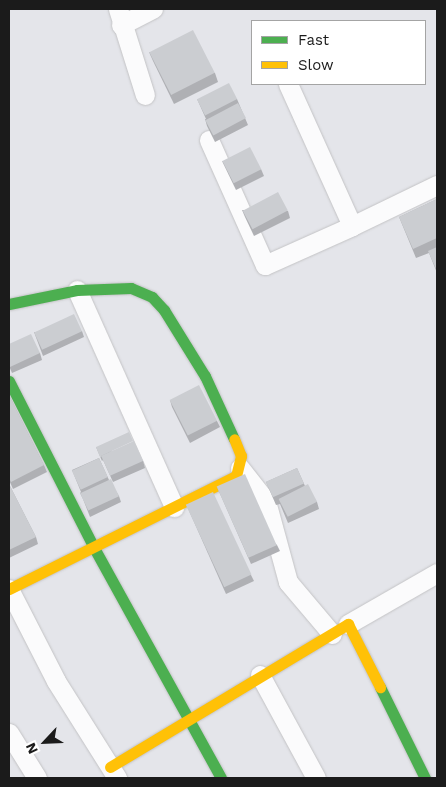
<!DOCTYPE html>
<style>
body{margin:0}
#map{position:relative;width:446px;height:787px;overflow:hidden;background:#e4e5ea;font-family:"Work Sans",sans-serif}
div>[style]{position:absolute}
.roads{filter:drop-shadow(0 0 1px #c3c3c5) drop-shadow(0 0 1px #c3c3c5)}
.street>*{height:19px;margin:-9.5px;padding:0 9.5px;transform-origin:9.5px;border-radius:9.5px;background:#fbfbfc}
.fast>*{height:11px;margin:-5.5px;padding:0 5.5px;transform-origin:5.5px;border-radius:5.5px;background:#4caf50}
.slow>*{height:11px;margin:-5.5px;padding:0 5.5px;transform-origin:5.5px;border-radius:5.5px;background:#ffc107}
.wall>*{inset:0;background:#afb0b4}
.building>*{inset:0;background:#cbcdd1;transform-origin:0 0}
span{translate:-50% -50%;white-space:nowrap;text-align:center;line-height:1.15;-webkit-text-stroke:4px #fff;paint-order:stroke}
.frame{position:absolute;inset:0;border:10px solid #1b1b1b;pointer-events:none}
.legend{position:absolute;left:251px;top:20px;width:175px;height:65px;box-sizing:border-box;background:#fff;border:1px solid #a4a4a4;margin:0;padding:6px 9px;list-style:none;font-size:15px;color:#1b1b1b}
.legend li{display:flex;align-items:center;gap:10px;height:25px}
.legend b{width:25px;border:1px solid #a4a4a4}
.north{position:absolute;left:20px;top:717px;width:50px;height:50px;-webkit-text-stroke:4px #fff;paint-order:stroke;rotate:245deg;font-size:14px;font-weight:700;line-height:20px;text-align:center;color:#1b1b1b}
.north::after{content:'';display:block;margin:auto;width:18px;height:22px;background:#1b1b1b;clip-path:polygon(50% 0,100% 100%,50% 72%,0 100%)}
</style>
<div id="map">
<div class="roads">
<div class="street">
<i style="left:118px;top:9px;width:90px;rotate:72.6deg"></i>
<i style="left:121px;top:25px;width:36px;rotate:-27deg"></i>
<i style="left:288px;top:84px;width:156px;rotate:65.7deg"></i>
<i style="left:352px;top:226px;width:94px;rotate:-25.8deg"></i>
<i style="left:209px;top:140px;width:137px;rotate:65.9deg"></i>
<i style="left:265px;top:265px;width:95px;rotate:-24.1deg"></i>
<i style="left:77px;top:290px;width:238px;rotate:65.9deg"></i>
<i style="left:240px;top:468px;width:42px;rotate:51.8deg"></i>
<i style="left:266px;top:501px;width:84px;rotate:74.8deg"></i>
<i style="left:288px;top:582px;width:68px;rotate:49.8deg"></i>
<i style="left:9px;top:589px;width:103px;rotate:62.9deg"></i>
<i style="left:56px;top:681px;width:115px;rotate:57.8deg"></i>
<i style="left:348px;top:624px;width:103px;rotate:-29.8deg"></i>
<i style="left:260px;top:675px;width:117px;rotate:61.5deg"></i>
<i style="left:9px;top:733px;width:53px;rotate:58.1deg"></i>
</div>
<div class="fast">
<i style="left:9px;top:304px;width:69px;rotate:-11.6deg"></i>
<i style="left:77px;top:290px;width:54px;rotate:-2.1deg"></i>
<i style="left:131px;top:288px;width:23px;rotate:23deg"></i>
<i style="left:152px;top:297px;width:18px;rotate:47deg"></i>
<i style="left:164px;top:310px;width:78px;rotate:58.2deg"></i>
<i style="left:205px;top:376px;width:69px;rotate:65.3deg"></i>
<i style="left:9px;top:381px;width:185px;rotate:63deg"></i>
<i style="left:93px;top:546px;width:265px;rotate:61.1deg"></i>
<i style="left:380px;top:687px;width:102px;rotate:63.7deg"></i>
</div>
<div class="slow">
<i style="left:9px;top:589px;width:254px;rotate:-26.5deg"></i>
<i style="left:236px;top:476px;width:21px;rotate:-76deg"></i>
<i style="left:241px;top:456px;width:18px;rotate:-112deg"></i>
<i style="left:110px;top:767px;width:278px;rotate:-31deg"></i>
<i style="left:348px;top:624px;width:71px;rotate:63.1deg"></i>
</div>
</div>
<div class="wall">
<i style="clip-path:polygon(149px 52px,215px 73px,218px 82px,174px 104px,153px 61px)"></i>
<i style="clip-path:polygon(197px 99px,237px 99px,248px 125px,215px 142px,207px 126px,205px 119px,206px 119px)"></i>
<i style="clip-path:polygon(222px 161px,261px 169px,264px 176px,236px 190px)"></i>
<i style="clip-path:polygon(437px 199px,437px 273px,429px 253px,416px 258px,399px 217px)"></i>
<i style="clip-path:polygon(242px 210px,288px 211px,290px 218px,254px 236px,245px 217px)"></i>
<i style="clip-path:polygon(82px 331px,84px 337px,43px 356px,34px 332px)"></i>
<i style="clip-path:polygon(9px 344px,40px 353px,42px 360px,12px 373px,9px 366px)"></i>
<i style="clip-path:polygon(9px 395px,44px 465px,47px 472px,13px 489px,9px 480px)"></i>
<i style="clip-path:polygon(170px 400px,217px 421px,220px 427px,190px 443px,172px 407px)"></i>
<i style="clip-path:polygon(96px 447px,143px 461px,145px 468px,113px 482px,103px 460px,102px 461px)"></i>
<i style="clip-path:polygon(99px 458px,109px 480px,119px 496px,121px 502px,90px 517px,83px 499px,80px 493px,81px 492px,72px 470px)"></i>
<i style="clip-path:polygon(297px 468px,305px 486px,317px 502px,319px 509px,288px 523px,280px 504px,276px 505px,266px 482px)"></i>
<i style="clip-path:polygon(9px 484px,36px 537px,38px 544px,9px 558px)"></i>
<i style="clip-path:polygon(217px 487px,277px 545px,280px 551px,251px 564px)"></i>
<i style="clip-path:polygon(186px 504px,251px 575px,254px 581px,226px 594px)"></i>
</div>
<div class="building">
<i style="left:193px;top:30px;width:48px;height:49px;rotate:63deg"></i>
<i style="left:229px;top:83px;width:18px;height:36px;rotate:63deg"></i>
<i style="left:238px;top:103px;width:17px;height:37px;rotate:62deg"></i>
<i style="left:250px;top:147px;width:25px;height:31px;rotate:63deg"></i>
<i style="left:278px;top:192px;width:21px;height:40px;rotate:62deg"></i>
<i style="clip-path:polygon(437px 199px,437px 238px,413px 249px,399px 217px)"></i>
<i style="clip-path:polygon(437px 247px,437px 271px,428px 251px)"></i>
<i style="left:74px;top:314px;width:19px;height:44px;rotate:65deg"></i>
<i style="clip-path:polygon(31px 334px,40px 353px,10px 367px,9px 365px,9px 344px)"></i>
<i style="left:199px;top:385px;width:40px;height:33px;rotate:63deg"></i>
<i style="clip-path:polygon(9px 395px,44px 465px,11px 482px,9px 478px)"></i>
<i style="clip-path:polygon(129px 432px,133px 441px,101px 456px,102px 457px,100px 457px,96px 447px)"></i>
<i style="left:134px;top:441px;width:22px;height:36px;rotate:66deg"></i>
<i style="left:99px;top:458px;width:21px;height:30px;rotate:65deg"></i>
<i style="left:297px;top:468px;width:17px;height:34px;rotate:66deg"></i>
<i style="left:245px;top:474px;width:78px;height:31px;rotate:66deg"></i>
<i style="left:111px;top:479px;width:19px;height:34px;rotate:65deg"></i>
<i style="clip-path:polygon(9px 484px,36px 537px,9px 550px)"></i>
<i style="left:308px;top:484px;width:20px;height:33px;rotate:63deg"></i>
<i style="left:213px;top:492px;width:91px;height:30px;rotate:65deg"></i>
</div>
<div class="frame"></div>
<ul class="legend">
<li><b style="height:6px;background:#4caf50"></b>Fast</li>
<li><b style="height:6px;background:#ffc107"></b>Slow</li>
</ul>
<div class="north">N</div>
</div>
